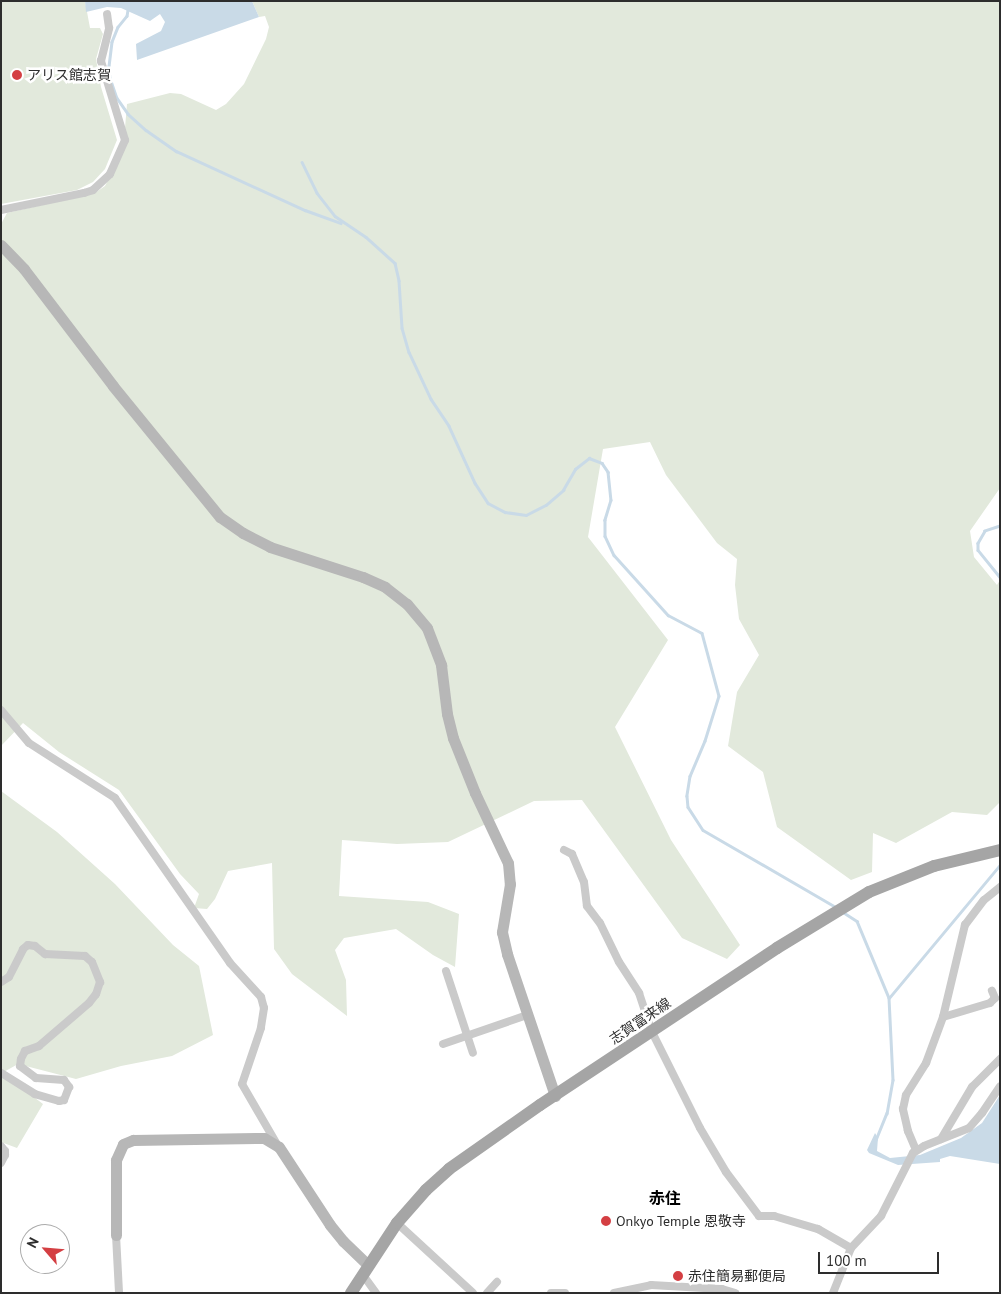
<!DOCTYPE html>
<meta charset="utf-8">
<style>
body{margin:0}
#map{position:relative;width:1001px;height:1294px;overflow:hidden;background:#fff;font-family:"PT Sans","Noto Sans JP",sans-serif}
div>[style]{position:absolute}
.green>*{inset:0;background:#e2e9dc}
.water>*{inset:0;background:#c9dae7}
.stream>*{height:2.5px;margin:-1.25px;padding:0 1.25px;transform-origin:1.25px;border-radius:1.25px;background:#c9dae7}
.street>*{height:8px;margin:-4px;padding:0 4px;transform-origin:4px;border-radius:4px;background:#cacaca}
.secondary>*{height:11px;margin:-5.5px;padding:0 5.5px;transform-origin:5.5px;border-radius:5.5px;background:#b7b7b7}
.primary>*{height:12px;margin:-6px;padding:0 6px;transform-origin:6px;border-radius:6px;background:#a5a5a5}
.dots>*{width:14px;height:14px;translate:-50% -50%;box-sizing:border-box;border:2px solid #fff;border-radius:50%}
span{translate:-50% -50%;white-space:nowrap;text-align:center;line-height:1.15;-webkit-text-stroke:5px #fff;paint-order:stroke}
.poi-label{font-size:14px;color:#2d2d2d}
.left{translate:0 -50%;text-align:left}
.street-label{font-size:14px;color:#2d2d2d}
.quarter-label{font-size:16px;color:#000;font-weight:700}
.frame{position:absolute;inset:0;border:2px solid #2d2d2d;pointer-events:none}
.north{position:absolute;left:20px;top:1224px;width:50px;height:50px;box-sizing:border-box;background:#fff;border:1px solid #ababab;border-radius:50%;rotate:297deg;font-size:14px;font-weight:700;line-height:20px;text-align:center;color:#2d2d2d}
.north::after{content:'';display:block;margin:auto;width:18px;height:22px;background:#d43f43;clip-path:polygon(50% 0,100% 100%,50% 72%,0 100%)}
.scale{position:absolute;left:818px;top:1252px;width:121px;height:22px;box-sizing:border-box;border:2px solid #2d2d2d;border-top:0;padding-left:6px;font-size:15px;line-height:18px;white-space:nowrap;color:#2d2d2d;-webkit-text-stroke:4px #fff;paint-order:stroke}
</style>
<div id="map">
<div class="green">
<i style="clip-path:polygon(1px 1px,85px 1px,90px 28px,100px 28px,103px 34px,96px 59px,101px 87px,117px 140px,105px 169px,93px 182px,77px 190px,1px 204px)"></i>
<i style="clip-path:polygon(252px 1px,1000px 1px,1000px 488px,970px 531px,974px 557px,997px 585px,1000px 580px,1000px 802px,987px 815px,952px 812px,896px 843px,873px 833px,872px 872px,851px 880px,777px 827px,763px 772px,728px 746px,737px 692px,759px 655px,739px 619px,735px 585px,737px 559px,717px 543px,666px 475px,650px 442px,603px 449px,588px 537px,668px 640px,615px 727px,671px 840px,740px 945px,727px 959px,682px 938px,582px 800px,534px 801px,448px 842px,397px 844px,342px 840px,339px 896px,428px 902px,459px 914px,455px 967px,433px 955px,396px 929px,344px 938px,335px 950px,346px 980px,347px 1016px,292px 974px,274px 949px,272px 863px,228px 871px,215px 899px,207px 909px,194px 908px,199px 894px,180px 874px,119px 790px,59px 752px,23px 723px,1px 746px,1px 224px,7px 213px,95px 193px,105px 186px,123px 152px,127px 104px,170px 93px,181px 94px,216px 110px,226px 104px,244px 84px,266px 39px,269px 27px,265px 16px,259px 17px)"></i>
<i style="clip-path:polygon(1px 791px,57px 832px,115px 884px,173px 945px,199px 966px,213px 1035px,172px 1056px,121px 1066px,76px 1079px,18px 1064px,2px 1073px,43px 1104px,17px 1148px,1px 1142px)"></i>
</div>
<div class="water">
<i style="clip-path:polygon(85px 1px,252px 1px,259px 17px,137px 60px,136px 44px,161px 31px,165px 22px,160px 14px,150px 21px,121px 8px,107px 7px,86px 12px)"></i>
<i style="clip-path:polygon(1000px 1095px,1000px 1164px,950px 1156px,940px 1159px,940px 1162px,898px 1165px,869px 1153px,867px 1150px,875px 1133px,878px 1138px,877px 1151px,890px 1158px,920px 1155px,961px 1138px,982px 1123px)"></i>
</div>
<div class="stream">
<i style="left:128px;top:10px;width:6px;rotate:99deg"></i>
<i style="left:127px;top:16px;width:14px;rotate:129deg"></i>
<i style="left:118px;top:27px;width:16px;rotate:112deg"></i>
<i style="left:112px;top:42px;width:24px;rotate:97deg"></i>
<i style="left:109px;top:66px;width:12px;rotate:85deg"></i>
<i style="left:110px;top:78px;width:21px;rotate:71deg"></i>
<i style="left:117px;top:98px;width:19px;rotate:55deg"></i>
<i style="left:128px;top:114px;width:24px;rotate:42deg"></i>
<i style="left:146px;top:130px;width:37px;rotate:35deg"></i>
<i style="left:176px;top:151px;width:142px;rotate:24.6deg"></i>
<i style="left:305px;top:210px;width:38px;rotate:20deg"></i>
<i style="left:302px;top:162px;width:34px;rotate:64deg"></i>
<i style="left:317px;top:193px;width:29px;rotate:52deg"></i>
<i style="left:335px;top:216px;width:37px;rotate:34deg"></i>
<i style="left:366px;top:237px;width:39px;rotate:42deg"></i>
<i style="left:395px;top:263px;width:18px;rotate:77deg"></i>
<i style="left:399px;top:281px;width:47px;rotate:86.3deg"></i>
<i style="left:402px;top:328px;width:25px;rotate:74deg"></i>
<i style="left:409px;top:352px;width:52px;rotate:64.9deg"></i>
<i style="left:431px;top:399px;width:32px;rotate:56deg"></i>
<i style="left:449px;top:426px;width:63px;rotate:65.5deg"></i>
<i style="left:475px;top:483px;width:24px;rotate:57deg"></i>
<i style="left:488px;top:503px;width:19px;rotate:28deg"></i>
<i style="left:505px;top:512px;width:21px;rotate:8deg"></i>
<i style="left:526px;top:515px;width:22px;rotate:-27deg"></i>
<i style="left:546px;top:505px;width:23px;rotate:-41deg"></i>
<i style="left:563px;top:490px;width:24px;rotate:-60deg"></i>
<i style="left:575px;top:469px;width:18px;rotate:-38deg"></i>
<i style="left:589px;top:458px;width:14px;rotate:21deg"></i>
<i style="left:602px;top:463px;width:11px;rotate:56deg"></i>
<i style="left:608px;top:472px;width:28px;rotate:84deg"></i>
<i style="left:611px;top:500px;width:21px;rotate:107deg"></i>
<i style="left:605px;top:520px;width:16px;rotate:90deg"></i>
<i style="left:605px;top:536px;width:21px;rotate:65deg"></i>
<i style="left:614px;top:555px;width:81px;rotate:48deg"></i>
<i style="left:668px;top:615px;width:38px;rotate:28deg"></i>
<i style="left:702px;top:633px;width:65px;rotate:74.9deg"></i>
<i style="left:719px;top:696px;width:47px;rotate:107.3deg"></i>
<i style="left:705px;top:741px;width:38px;rotate:113deg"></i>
<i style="left:690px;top:776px;width:20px;rotate:99deg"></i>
<i style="left:687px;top:796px;width:11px;rotate:85deg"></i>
<i style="left:688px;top:807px;width:27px;rotate:57deg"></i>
<i style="left:703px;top:830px;width:154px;rotate:30.1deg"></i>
<i style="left:1000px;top:526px;width:16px;rotate:162deg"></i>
<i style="left:985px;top:531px;width:14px;rotate:120deg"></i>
<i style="left:978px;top:543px;width:7px;rotate:90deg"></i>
<i style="left:978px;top:550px;width:35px;rotate:51deg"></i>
<i style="left:843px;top:912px;width:17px;rotate:33deg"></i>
<i style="left:857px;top:921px;width:83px;rotate:67.4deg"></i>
<i style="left:889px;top:998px;width:82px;rotate:87.2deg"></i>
<i style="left:893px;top:1080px;width:34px;rotate:100deg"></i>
<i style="left:887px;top:1113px;width:29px;rotate:112deg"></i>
<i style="left:889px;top:998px;width:173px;rotate:-50.2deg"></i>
</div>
<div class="street">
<i style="left:1px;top:210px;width:85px;rotate:-11.6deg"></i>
<i style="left:84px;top:193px;width:9px;rotate:-18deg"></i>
<i style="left:93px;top:190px;width:23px;rotate:-43deg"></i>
<i style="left:110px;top:174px;width:37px;rotate:-66deg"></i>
<i style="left:125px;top:140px;width:83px;rotate:-106.9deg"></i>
<i style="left:101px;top:61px;width:34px;rotate:-76deg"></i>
<i style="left:109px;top:28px;width:14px;rotate:-98deg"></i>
<i style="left:1px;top:710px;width:43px;rotate:49.7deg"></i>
<i style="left:29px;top:743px;width:102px;rotate:32.6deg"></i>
<i style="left:115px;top:798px;width:201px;rotate:55.1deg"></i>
<i style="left:230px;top:963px;width:46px;rotate:47.6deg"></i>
<i style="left:261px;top:997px;width:11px;rotate:75deg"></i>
<i style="left:264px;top:1008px;width:20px;rotate:99deg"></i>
<i style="left:261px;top:1028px;width:59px;rotate:108.7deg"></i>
<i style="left:242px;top:1084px;width:72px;rotate:59.9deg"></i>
<i style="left:564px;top:850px;width:9px;rotate:27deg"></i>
<i style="left:572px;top:854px;width:30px;rotate:67deg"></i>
<i style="left:584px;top:882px;width:24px;rotate:83deg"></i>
<i style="left:587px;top:906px;width:21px;rotate:53deg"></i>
<i style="left:600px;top:923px;width:43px;rotate:64deg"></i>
<i style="left:619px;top:962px;width:37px;rotate:57deg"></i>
<i style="left:639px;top:993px;width:41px;rotate:71.6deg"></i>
<i style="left:652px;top:1032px;width:107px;rotate:63.4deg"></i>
<i style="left:700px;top:1128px;width:51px;rotate:59.4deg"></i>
<i style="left:726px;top:1172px;width:55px;rotate:53.1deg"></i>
<i style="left:759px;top:1216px;width:15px"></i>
<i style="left:774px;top:1216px;width:46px;rotate:16.5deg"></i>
<i style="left:818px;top:1229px;width:38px;rotate:30deg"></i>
<i style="left:446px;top:971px;width:86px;rotate:71.8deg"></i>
<i style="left:1px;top:982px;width:9px;rotate:-32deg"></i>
<i style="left:9px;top:977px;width:31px;rotate:-63deg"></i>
<i style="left:23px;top:949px;width:6px;rotate:-39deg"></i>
<i style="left:28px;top:945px;width:7px;rotate:8deg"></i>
<i style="left:35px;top:946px;width:13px;rotate:39deg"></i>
<i style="left:45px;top:954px;width:40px;rotate:2.9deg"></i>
<i style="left:85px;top:956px;width:9px;rotate:41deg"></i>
<i style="left:92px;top:962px;width:22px;rotate:68deg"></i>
<i style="left:100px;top:982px;width:13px;rotate:108deg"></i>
<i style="left:96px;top:994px;width:11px;rotate:128deg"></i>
<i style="left:89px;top:1003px;width:66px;rotate:139.3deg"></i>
<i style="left:39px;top:1046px;width:15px;rotate:160deg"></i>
<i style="left:25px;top:1051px;width:9px;rotate:117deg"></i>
<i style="left:21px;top:1059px;width:7px;rotate:98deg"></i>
<i style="left:20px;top:1066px;width:20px;rotate:37deg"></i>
<i style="left:36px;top:1078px;width:28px;rotate:4deg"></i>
<i style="left:64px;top:1080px;width:9px;rotate:54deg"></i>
<i style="left:69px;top:1087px;width:14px;rotate:111deg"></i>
<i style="left:64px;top:1100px;width:5px;rotate:169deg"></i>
<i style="left:59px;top:1101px;width:25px;rotate:-164deg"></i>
<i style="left:35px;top:1094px;width:40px;rotate:-148deg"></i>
<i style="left:943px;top:1017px;width:49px;rotate:-16.6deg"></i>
<i style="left:990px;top:1003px;width:7px;rotate:-45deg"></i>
<i style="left:995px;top:998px;width:8px;rotate:-113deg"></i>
<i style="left:443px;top:1044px;width:89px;rotate:-19deg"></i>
<i style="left:941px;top:1139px;width:61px;rotate:-59.2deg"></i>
<i style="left:972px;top:1087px;width:40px;rotate:-45deg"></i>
<i style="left:1px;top:1146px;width:6px;rotate:51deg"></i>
<i style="left:5px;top:1151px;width:4px;rotate:90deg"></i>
<i style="left:5px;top:1155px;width:9px;rotate:117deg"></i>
<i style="left:916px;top:1150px;width:21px;rotate:-113deg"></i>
<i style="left:908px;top:1131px;width:23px;rotate:-103deg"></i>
<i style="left:903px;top:1109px;width:14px;rotate:-78deg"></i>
<i style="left:906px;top:1095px;width:38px;rotate:-58deg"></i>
<i style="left:926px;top:1063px;width:49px;rotate:-69.7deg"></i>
<i style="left:943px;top:1017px;width:95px;rotate:-76.6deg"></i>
<i style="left:965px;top:925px;width:31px;rotate:-53deg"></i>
<i style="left:984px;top:900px;width:21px;rotate:-39deg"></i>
<i style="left:397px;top:1223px;width:103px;rotate:42.6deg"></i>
<i style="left:116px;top:1235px;width:58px;rotate:87deg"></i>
<i style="left:363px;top:1275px;width:22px;rotate:54deg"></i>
<i style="left:487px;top:1293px;width:15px;rotate:-48deg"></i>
<i style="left:551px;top:1293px;width:14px"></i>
<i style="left:614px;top:1293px;width:38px;rotate:-12deg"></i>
<i style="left:651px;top:1285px;width:71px;rotate:3.2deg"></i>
<i style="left:722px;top:1289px;width:14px;rotate:17deg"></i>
<i style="left:833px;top:1293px;width:48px;rotate:-68.2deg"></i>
<i style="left:851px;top:1248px;width:44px;rotate:-46.8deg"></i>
<i style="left:881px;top:1216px;width:71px;rotate:-63.1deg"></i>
<i style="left:913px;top:1153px;width:13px;rotate:-32deg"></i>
<i style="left:924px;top:1146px;width:48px;rotate:-21.8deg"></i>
<i style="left:969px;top:1128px;width:20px;rotate:-49deg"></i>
<i style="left:982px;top:1113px;width:32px;rotate:-56deg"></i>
</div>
<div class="secondary">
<i style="left:1px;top:245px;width:33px;rotate:46deg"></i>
<i style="left:24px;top:269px;width:147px;rotate:52.7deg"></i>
<i style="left:113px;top:386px;width:169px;rotate:50.8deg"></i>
<i style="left:220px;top:517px;width:28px;rotate:35deg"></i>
<i style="left:243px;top:533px;width:30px;rotate:27deg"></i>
<i style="left:270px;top:547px;width:98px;rotate:17.9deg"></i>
<i style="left:363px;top:577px;width:24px;rotate:24deg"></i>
<i style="left:385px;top:587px;width:28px;rotate:38deg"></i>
<i style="left:407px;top:604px;width:31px;rotate:50deg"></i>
<i style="left:427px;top:628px;width:40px;rotate:69deg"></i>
<i style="left:441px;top:665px;width:49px;rotate:83deg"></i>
<i style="left:447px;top:714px;width:25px;rotate:76deg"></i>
<i style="left:453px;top:738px;width:59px;rotate:68.2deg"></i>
<i style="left:475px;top:793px;width:77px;rotate:64.8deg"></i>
<i style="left:508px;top:863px;width:21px;rotate:85deg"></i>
<i style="left:510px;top:884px;width:49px;rotate:99.5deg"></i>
<i style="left:502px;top:932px;width:23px;rotate:77deg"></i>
<i style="left:507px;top:954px;width:150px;rotate:71.3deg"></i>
<i style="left:116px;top:1235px;width:75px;rotate:-90deg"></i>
<i style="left:116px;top:1160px;width:17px;rotate:-66deg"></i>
<i style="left:123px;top:1144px;width:11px;rotate:-22deg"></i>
<i style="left:133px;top:1140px;width:131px;rotate:-0.9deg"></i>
<i style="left:264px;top:1138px;width:17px;rotate:31deg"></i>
<i style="left:279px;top:1147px;width:93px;rotate:56.8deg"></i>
<i style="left:330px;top:1225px;width:21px;rotate:51deg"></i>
<i style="left:343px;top:1241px;width:35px;rotate:44deg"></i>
</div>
<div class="primary">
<i style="left:351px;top:1293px;width:84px;rotate:-56.7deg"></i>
<i style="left:397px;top:1223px;width:44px;rotate:-48.7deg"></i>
<i style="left:426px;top:1190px;width:31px;rotate:-42deg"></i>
<i style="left:449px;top:1169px;width:111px;rotate:-35.1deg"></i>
<i style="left:540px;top:1105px;width:284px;rotate:-33.5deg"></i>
<i style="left:777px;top:948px;width:108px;rotate:-31.3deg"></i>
<i style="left:869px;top:892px;width:70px;rotate:-21.8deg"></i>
<i style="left:934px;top:866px;width:68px;rotate:-13.6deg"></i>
</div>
<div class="dots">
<i style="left:17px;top:75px;background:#d43f43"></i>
<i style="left:606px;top:1221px;background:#d43f43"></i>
<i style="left:678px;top:1276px;background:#d43f43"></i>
</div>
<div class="poi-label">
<span class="left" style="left:27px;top:75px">アリス館志賀</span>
<span class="left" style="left:616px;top:1221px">Onkyo Temple 恩敬寺</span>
<span class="left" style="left:688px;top:1276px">赤住簡易郵便局</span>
</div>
<div class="street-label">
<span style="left:640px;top:1021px;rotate:-34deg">志賀富来線</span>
</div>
<div class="quarter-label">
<span style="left:665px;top:1198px">赤住</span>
</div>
<div class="frame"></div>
<div class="north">N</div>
<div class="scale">100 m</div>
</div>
